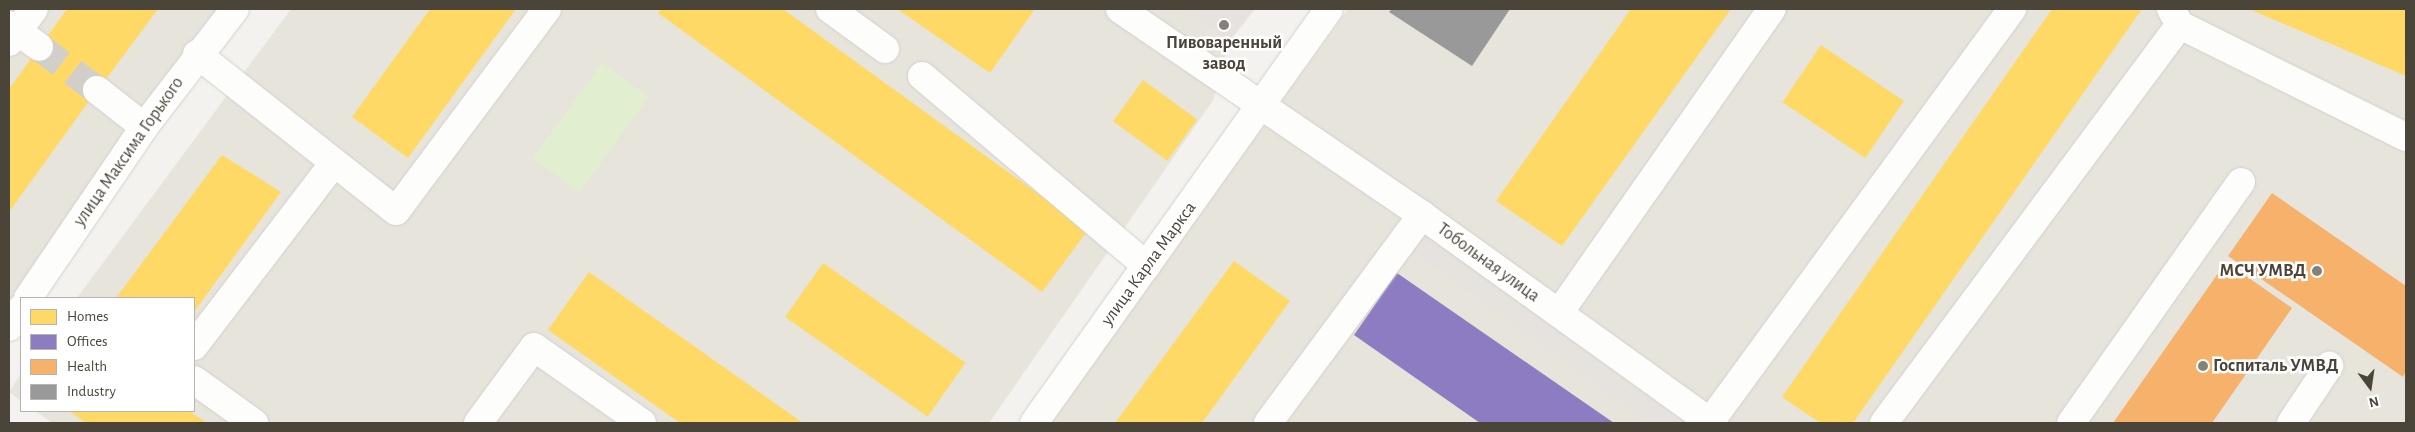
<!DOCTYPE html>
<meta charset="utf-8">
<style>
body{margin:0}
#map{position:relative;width:2415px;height:432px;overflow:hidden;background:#f4f2ee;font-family:"Alegreya Sans",sans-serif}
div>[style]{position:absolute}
.residential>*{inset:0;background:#e7e4dc}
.industrial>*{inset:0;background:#e6e2de}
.green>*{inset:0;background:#e1eecf;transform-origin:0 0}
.parking>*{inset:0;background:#e6e3df;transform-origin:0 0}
.homes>*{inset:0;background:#ffd966;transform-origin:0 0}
.offices>*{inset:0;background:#8e7cc3}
.health>*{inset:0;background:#f6b26b}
.industry>*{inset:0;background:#999}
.minor-tunnel>*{height:28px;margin-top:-14px;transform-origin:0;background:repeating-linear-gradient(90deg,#d2cfca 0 28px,transparent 0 42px)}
.roads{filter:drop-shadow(0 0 1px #d2d0cb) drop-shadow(0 0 1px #d2d0cb)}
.minor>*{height:28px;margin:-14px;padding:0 14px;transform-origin:14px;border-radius:14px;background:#fdfdfc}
.dots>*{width:14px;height:14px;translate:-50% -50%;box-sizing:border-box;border:2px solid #fff;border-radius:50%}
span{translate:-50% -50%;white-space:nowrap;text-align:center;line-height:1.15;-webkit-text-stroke:5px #fff;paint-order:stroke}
.poi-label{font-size:18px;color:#4b4439;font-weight:700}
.right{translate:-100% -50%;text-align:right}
.left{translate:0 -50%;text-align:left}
.street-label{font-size:18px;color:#4b4439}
.frame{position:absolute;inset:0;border:10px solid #4b4439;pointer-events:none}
.legend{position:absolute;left:20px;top:297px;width:175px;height:115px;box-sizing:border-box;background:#fff;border:1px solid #b7b4b0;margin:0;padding:6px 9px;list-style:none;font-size:15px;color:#4b4439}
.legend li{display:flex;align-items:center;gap:10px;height:25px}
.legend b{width:25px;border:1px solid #b7b4b0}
.north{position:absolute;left:2345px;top:362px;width:50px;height:50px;-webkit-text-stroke:4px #fff;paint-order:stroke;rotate:166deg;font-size:14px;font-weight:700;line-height:20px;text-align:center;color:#4b4439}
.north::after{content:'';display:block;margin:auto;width:18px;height:22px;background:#4b4439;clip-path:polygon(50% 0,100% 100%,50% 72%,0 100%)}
</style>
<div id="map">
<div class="residential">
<i style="clip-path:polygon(9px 9px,246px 9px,9px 335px)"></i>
<i style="clip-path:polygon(291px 9px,1182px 9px,1229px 42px,1214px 99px,989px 423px,52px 423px,35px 411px,194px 411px,194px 298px,77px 298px)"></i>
<i style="clip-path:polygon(1348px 9px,2406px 9px,2406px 423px,1049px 423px)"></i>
<i style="clip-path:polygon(21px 374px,21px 401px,9px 392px)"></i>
</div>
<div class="industrial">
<i style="clip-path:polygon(1182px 9px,1255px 9px,1229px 42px)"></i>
</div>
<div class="green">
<i style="left:602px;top:63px;width:58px;height:118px;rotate:36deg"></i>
</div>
<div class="parking">
<i style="left:1426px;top:232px;width:327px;height:24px;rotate:36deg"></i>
</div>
<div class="homes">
<i style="clip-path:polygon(67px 9px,158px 9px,98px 90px,84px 80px,97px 90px,9px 212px,9px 89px)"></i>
<i style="clip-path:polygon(430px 9px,516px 9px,408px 158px,352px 117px)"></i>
<i style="clip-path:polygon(661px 9px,783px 9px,1088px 230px,1042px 292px,658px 13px)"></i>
<i style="clip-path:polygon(897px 9px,1035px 9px,990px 73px)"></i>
<i style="clip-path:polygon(1631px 9px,1731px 9px,1562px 246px,1496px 201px)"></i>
<i style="clip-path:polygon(2052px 9px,2142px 9px,1853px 423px,1820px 423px,1782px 397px)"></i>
<i style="clip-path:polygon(2249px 9px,2406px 9px,2406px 76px)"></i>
<i style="left:1821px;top:45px;width:100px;height:69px;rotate:34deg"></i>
<i style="left:1143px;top:80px;width:67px;height:51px;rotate:36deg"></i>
<i style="clip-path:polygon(222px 155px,281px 192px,194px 312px,194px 298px,116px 298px)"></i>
<i style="clip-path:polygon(1234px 261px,1290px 301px,1202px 423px,1115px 423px)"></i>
<i style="left:823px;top:263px;width:174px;height:66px;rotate:35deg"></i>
<i style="clip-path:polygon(589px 272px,803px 423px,680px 423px,548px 330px)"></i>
<i style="clip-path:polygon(69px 411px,189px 411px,207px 423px,86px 423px)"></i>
</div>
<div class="offices">
<i style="clip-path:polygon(1397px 273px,1614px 423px,1480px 423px,1354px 335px)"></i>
</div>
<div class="health">
<i style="clip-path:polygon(2272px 193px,2406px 286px,2406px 371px,2403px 377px,2228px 256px)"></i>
<i style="clip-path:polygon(2226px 262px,2292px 308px,2212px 423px,2113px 423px)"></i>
</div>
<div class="industry">
<i style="clip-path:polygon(1392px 9px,1510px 9px,1472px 66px,1389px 12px)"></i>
</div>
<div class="minor-tunnel">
<i style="left:39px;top:47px;width:72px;rotate:36.6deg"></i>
</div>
<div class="roads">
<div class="minor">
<i style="left:830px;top:9px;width:68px;rotate:36deg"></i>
<i style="left:1120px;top:9px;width:366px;rotate:34.3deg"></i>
<i style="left:1422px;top:215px;width:356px;rotate:35.7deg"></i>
<i style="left:2171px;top:9px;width:18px;rotate:61deg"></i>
<i style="left:2180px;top:25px;width:252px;rotate:26.4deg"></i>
<i style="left:9px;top:25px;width:37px;rotate:36deg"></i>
<i style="left:9px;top:42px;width:41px;rotate:-52.9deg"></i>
<i style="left:197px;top:54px;width:253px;rotate:38.3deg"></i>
<i style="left:396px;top:211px;width:252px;rotate:-53.2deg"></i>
<i style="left:922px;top:76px;width:294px;rotate:40.2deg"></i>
<i style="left:97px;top:90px;width:60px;rotate:38.2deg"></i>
<i style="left:28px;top:298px;width:207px;rotate:-55.8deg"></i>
<i style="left:144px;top:127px;width:149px;rotate:-52.4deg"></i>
<i style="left:1559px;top:313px;width:371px;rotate:-55deg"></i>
<i style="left:9px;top:327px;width:22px;rotate:-56deg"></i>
<i style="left:194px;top:346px;width:230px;rotate:-52.6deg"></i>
<i style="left:194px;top:380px;width:74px;rotate:35.6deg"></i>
<i style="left:1710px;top:422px;width:512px;rotate:-53.82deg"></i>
<i style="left:478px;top:423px;width:94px;rotate:-53.6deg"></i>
<i style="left:534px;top:347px;width:132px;rotate:35.1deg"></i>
<i style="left:1034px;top:423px;width:508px;rotate:-54.53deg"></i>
<i style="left:1268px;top:423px;width:259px;rotate:-53.5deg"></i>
<i style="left:1884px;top:423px;width:496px;rotate:-53.4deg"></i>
<i style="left:2071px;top:423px;width:295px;rotate:-54.8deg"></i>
<i style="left:2291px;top:423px;width:69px;rotate:-56.3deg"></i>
</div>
</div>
<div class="dots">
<i style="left:1224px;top:25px;background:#868178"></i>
<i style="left:2317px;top:271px;background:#868178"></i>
<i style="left:2203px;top:366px;background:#868178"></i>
</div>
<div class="poi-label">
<span style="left:1224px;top:54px">Пивоваренный<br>завод</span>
<span class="right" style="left:2306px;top:271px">МСЧ УМВД</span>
<span class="left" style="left:2213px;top:366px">Госпиталь УМВД</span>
</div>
<div class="street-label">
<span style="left:129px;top:152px;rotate:-55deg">улица Максима Горького</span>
<span style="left:1488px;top:263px;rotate:36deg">Тобольная улица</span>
<span style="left:1149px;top:264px;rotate:-54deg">улица Карла Маркса</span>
</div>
<div class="frame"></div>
<ul class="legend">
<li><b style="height:14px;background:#ffd966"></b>Homes</li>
<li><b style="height:14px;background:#8e7cc3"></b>Offices</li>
<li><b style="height:14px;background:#f6b26b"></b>Health</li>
<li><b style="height:14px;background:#999"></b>Industry</li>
</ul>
<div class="north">N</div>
</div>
